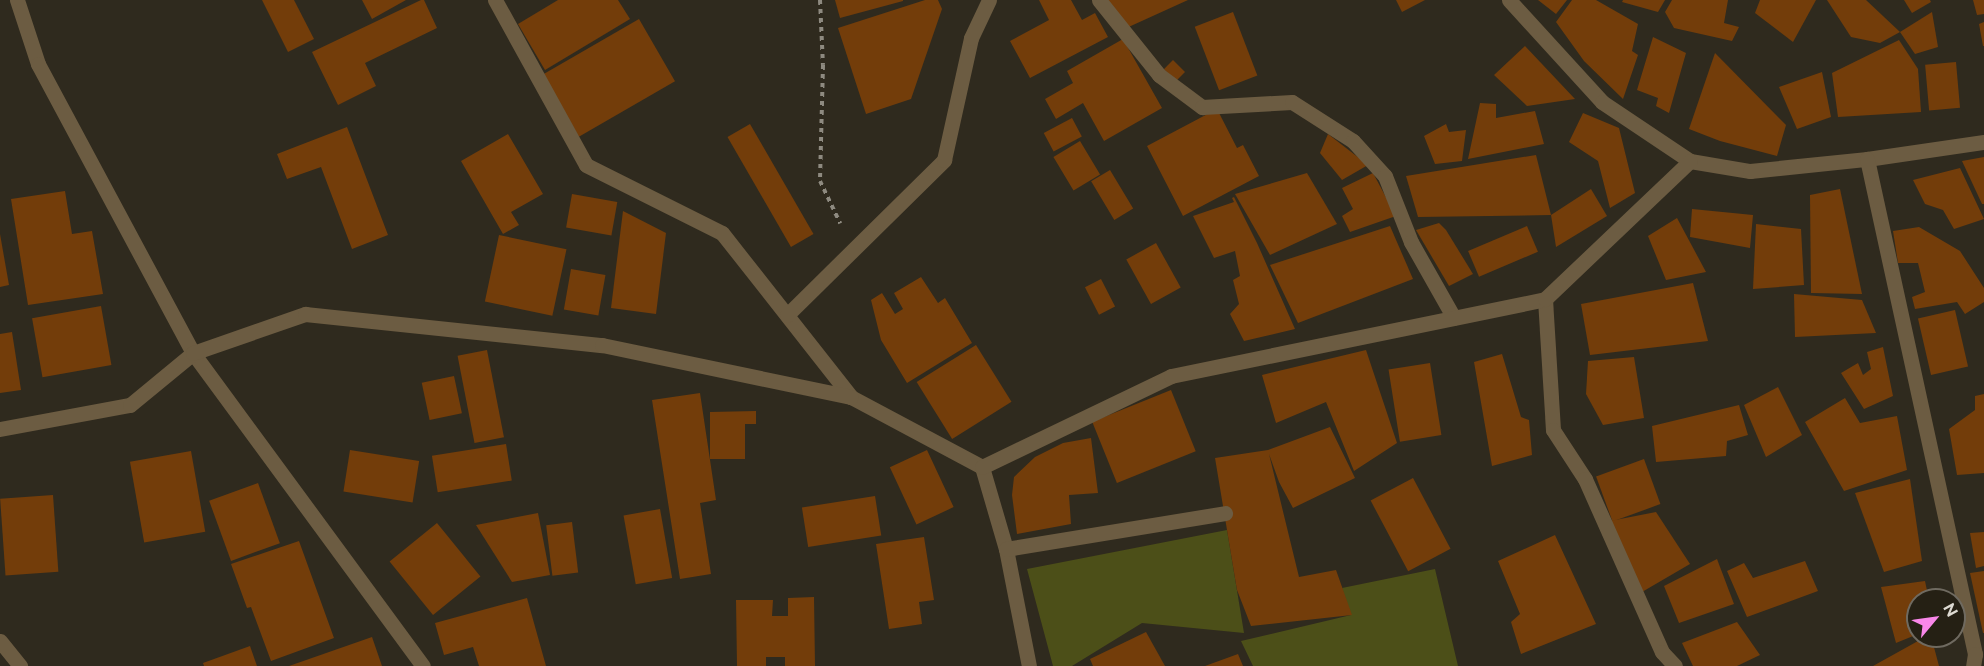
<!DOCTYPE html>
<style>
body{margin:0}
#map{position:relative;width:1984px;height:666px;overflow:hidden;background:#2f2a1e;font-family:Raleway,sans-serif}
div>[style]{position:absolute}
.green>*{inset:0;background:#4c4f18}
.building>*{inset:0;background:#733d0a;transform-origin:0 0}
.path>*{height:4px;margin-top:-2px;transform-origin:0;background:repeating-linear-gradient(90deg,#8e8a80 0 4.5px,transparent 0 9px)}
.minor>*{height:15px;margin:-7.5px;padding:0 7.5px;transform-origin:7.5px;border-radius:7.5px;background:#6c5c42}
span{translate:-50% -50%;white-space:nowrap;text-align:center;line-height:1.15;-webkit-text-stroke:5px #252014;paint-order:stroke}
.north{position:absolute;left:1906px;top:588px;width:60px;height:60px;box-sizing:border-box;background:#252014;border:2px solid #6f6a60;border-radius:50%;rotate:61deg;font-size:16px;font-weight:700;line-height:24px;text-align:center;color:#dddad2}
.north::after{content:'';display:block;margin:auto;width:21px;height:27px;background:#f987e9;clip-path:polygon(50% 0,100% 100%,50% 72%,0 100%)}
</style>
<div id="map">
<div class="green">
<i style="clip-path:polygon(1227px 530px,1244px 633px,1142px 623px,1072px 666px,1053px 666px,1027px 569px)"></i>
<i style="clip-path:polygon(1435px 569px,1458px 666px,1253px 666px,1241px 641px,1351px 615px,1342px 588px)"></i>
</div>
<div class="building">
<i style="clip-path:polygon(262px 0,294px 0,314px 39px,288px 52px)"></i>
<i style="clip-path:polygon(362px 0,406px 0,372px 19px)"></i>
<i style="clip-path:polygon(421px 0,424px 0,437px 28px,365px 63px,376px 86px,338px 105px,312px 52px)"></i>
<i style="clip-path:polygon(558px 0,618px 0,630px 19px,545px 70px,518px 24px)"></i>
<i style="clip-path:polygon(835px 0,903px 0,903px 1px,840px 18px)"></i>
<i style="clip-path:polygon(925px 0,938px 0,942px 9px,911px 99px,866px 114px,838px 28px)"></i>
<i style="clip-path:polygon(1039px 0,1071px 0,1082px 20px,1095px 13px,1108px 37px,1030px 78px,1010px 41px,1049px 20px)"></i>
<i style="clip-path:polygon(1108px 0,1188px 0,1122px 30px)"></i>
<i style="clip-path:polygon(1396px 0,1425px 0,1402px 12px)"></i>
<i style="clip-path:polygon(1538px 0,1567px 0,1556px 14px)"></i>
<i style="clip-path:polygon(1572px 0,1596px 0,1638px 24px,1632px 51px,1638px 55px,1623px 99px,1584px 61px,1556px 22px)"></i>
<i style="clip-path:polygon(1623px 0,1665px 0,1658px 12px,1622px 2px)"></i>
<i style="clip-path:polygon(1672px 0,1728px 0,1724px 23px,1739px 27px,1732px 41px,1674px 28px,1665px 12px)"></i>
<i style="clip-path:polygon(1760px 0,1816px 0,1793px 42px,1755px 13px)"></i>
<i style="clip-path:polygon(1827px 0,1866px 0,1900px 32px,1880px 43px,1851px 37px)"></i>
<i style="clip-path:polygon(1904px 0,1930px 0,1931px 2px,1912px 13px)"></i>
<i style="clip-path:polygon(1973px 0,1984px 0,1984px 14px,1977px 15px)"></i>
<i style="left:1233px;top:12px;width:68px;height:41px;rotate:69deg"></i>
<i style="clip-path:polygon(1932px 12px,1938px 47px,1915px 54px,1900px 32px)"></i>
<i style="left:639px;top:19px;width:72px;height:111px;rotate:60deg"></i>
<i style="clip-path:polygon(1984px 22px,1984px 46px,1983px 46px,1979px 24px)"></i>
<i style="clip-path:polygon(1653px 37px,1686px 53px,1669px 113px,1656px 106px,1658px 98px,1637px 90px)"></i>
<i style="clip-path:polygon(1123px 39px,1162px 108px,1104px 141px,1083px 103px,1056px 119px,1045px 99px,1073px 83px,1067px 71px)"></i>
<i style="clip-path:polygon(1899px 40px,1918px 69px,1921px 112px,1838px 117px,1832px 73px)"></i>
<i style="clip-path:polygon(1525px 46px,1575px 99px,1527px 106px,1494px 75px)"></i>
<i style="clip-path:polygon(1715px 53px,1786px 125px,1777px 156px,1720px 141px,1689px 129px)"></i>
<i style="left:1173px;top:60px;width:17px;height:13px;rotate:45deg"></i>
<i style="left:1956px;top:62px;width:46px;height:31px;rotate:85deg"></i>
<i style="clip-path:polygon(1822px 72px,1831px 117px,1797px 129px,1779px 87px)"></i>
<i style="clip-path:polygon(1480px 103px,1496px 104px,1496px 118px,1535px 111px,1544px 144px,1468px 159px)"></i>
<i style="clip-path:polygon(1217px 109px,1237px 148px,1243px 145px,1259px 176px,1183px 216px,1147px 146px)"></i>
<i style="clip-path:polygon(1583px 113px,1619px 128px,1635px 193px,1610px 208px,1598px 161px,1569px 142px)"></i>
<i style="left:1072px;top:118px;width:21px;height:32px;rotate:62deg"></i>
<i style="left:750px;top:124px;width:127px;height:26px;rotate:60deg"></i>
<i style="clip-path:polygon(1446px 124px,1449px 132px,1466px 130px,1462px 161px,1435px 164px,1424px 136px)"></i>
<i style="clip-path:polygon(347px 127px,388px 235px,352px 249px,321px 167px,287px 179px,277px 154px)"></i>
<i style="clip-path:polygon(508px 134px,543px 194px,511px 212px,519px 225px,503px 234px,461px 161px)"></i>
<i style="clip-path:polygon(1328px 134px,1368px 165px,1342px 180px,1320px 153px)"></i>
<i style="left:1080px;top:141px;width:39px;height:31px;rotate:59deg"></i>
<i style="clip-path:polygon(1536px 155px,1551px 215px,1418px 217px,1406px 176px)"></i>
<i style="clip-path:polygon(1984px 157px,1984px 204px,1982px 204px,1962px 161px)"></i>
<i style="clip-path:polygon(1960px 168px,1984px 219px,1954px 229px,1943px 210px,1925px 204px,1913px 180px)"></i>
<i style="left:1110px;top:170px;width:45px;height:22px;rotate:59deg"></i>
<i style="clip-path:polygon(1307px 173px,1337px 224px,1270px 255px,1235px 194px)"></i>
<i style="clip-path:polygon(1373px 173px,1396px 216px,1350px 232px,1342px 216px,1353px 209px,1342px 188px)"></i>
<i style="clip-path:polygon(1591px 189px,1607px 216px,1556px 247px,1551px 215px)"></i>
<i style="clip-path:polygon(1840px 189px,1862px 294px,1811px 293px,1810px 195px)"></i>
<i style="clip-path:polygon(65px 191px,72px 234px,92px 231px,103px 294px,28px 305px,11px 199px)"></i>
<i style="left:572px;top:194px;width:46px;height:34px;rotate:10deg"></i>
<i style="clip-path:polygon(1234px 197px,1257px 243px,1295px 329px,1244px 341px,1230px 314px,1239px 304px,1233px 280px,1240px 276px,1235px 251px,1214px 258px,1193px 216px,1234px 202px,1232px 198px)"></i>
<i style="clip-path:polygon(1692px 209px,1753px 215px,1750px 248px,1690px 237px)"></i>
<i style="clip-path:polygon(623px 211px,666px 233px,656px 314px,611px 308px)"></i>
<i style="clip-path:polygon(1677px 218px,1706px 272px,1666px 280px,1648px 236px)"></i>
<i style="clip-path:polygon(1439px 223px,1446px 230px,1473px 274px,1449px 286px,1416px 230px)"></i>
<i style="clip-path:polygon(1756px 224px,1801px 229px,1804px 285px,1753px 289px)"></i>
<i style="clip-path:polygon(1390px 226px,1413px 279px,1298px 323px,1270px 265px)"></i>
<i style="left:1527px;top:226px;width:28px;height:64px;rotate:67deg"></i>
<i style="clip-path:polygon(1919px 227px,1960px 251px,1984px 288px,1984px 302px,1965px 314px,1957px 302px,1915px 309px,1912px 297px,1925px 292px,1918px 263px,1898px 263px,1893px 231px)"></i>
<i style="clip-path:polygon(0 234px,9px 285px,0 287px)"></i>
<i style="left:499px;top:235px;width:69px;height:68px;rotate:12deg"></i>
<i style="left:1156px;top:243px;width:51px;height:34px;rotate:61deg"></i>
<i style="left:571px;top:269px;width:35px;height:41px;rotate:10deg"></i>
<i style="clip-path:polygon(921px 277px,938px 303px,945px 298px,972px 343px,907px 383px,881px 340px,871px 300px,882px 293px,895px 314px,903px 309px,894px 293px)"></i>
<i style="left:1101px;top:279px;width:31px;height:18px;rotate:63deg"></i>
<i style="clip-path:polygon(1693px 283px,1708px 341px,1590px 355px,1581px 304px)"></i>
<i style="clip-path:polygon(1794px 294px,1862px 300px,1876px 333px,1795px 337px)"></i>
<i style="left:101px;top:306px;width:60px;height:70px;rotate:80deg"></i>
<i style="left:1955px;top:310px;width:58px;height:38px;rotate:77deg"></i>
<i style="clip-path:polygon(12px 332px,21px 390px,0 393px,0 334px)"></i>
<i style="left:976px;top:345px;width:67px;height:70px;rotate:58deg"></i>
<i style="clip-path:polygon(1883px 347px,1893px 396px,1864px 409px,1841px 373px,1858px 363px,1863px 375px,1871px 369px,1867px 352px)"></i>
<i style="left:487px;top:350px;width:89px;height:30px;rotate:79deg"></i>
<i style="clip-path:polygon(1366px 350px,1397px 443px,1354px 471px,1326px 402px,1276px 423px,1262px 375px)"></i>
<i style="clip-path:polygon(1502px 354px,1521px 417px,1529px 420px,1532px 455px,1492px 466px,1474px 362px)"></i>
<i style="clip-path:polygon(1634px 357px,1644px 418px,1603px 425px,1586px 394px,1588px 361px)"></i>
<i style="left:1430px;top:363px;width:73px;height:42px;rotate:81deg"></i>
<i style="left:454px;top:376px;width:38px;height:33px;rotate:78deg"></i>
<i style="clip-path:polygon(1778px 387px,1802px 435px,1766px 457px,1744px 405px)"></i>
<i style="left:1171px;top:390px;width:66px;height:85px;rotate:68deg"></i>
<i style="clip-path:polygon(700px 393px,716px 500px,700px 503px,711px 574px,680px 579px,652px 400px)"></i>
<i style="clip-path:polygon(1984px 394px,1984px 473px,1957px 475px,1949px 429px,1975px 410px,1975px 396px)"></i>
<i style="clip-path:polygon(1845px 398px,1860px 423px,1897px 416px,1907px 470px,1844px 491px,1805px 422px)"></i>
<i style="clip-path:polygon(1739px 405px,1748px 435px,1727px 441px,1726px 456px,1656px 462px,1652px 426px)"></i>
<i style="clip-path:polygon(756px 411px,756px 424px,745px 424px,745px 459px,710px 459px,710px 412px)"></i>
<i style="clip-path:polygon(1330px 427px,1355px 478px,1293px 508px,1279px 482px,1269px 454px,1299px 577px,1336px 570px,1352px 615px,1251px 626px,1237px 590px,1215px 458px,1268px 450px)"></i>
<i style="clip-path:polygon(1091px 438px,1098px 493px,1069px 495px,1071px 524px,1017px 534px,1012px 495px,1014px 477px,1035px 457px,1063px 443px)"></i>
<i style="left:506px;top:444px;width:37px;height:75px;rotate:81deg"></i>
<i style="left:350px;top:450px;width:70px;height:42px;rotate:9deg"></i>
<i style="left:927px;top:450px;width:63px;height:41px;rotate:65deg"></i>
<i style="left:191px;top:451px;width:82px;height:62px;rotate:80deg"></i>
<i style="left:1644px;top:459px;width:48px;height:51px;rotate:70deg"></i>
<i style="left:1413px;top:478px;width:80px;height:48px;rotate:62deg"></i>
<i style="clip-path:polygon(1910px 479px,1922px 561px,1884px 572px,1855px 493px)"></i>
<i style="left:258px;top:483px;width:64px;height:52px;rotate:70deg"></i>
<i style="left:53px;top:495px;width:77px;height:53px;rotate:86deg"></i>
<i style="left:875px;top:496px;width:40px;height:74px;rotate:81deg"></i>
<i style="left:660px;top:509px;width:70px;height:37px;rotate:80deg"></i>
<i style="clip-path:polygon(1656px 512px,1690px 564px,1642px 592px,1610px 521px)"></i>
<i style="clip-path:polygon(538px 513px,550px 575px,512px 582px,476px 525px)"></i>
<i style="left:572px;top:522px;width:51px;height:26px;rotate:83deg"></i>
<i style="left:437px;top:523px;width:69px;height:61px;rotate:51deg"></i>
<i style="clip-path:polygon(1984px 532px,1984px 566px,1976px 568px,1970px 533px)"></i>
<i style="clip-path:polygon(1555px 535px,1596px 624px,1521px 654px,1511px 622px,1520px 614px,1498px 561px)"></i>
<i style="clip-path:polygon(924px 537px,934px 600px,919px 602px,922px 624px,889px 629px,876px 544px)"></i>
<i style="clip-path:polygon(299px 541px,334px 638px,271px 661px,251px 607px,247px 608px,231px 564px)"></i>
<i style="clip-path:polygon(1717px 559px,1734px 604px,1679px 623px,1664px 586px)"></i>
<i style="clip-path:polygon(1805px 561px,1818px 591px,1747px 617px,1727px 571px,1744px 563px,1753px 578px)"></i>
<i style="clip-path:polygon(1984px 571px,1984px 633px,1983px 633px,1970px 573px)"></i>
<i style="clip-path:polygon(1925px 581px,1929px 600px,1918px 600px,1918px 634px,1896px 643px,1881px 587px)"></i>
<i style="clip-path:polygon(814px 597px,815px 666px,785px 666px,785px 657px,766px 657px,766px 666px,737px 666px,736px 600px,773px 600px,772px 616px,788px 616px,788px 598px)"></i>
<i style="clip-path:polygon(527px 598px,546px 666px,479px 666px,473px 647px,444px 655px,435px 623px)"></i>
<i style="clip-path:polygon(1737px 622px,1760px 655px,1737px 666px,1693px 666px,1682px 643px)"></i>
<i style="clip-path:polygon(1146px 632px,1165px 666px,1093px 666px,1090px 659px)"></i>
<i style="clip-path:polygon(1927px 636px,1931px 636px,1939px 666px,1873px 666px)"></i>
<i style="clip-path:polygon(372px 637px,382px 666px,289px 666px)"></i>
<i style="clip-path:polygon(250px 646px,257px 666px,204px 666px,203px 663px)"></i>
<i style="clip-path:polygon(1238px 654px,1243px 666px,1205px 666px)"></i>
</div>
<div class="path">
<i style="left:820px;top:0;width:65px;rotate:87.4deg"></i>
<i style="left:823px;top:65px;width:116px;rotate:91.5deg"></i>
<i style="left:820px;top:181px;width:47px;rotate:64.5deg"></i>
</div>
<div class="minor">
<i style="left:17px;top:0;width:67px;rotate:71.8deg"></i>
<i style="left:38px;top:64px;width:328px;rotate:61.8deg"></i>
<i style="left:193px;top:353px;width:388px;rotate:53.7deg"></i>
<i style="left:495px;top:0;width:188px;rotate:61.1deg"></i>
<i style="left:586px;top:165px;width:152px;rotate:26.6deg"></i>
<i style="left:722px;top:233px;width:209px;rotate:51.8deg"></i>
<i style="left:851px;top:397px;width:149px;rotate:28.1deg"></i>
<i style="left:982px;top:467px;width:85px;rotate:73.7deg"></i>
<i style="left:1006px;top:549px;width:119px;rotate:78.9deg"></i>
<i style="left:1099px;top:0;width:96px;rotate:51.3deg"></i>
<i style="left:1159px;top:75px;width:54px;rotate:36.7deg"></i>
<i style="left:1202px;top:107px;width:90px;rotate:-3.2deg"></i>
<i style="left:1292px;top:102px;width:72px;rotate:32.6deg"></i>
<i style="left:1353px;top:141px;width:47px;rotate:47.6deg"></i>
<i style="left:1385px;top:176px;width:71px;rotate:68.5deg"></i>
<i style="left:1411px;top:242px;width:87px;rotate:60.5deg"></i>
<i style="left:1509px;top:0;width:138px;rotate:47.6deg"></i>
<i style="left:1602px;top:102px;width:106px;rotate:33.8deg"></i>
<i style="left:1690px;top:161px;width:61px;rotate:9.5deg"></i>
<i style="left:1750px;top:171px;width:118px;rotate:-5.9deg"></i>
<i style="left:1867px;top:159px;width:118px;rotate:-8.3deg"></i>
<i style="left:1867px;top:159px;width:507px;rotate:77.69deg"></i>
<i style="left:1975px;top:654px;width:12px;rotate:99deg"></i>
<i style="left:1545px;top:299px;width:131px;rotate:86.5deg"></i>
<i style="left:1553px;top:430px;width:59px;rotate:56.9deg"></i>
<i style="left:1585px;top:479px;width:189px;rotate:66deg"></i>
<i style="left:1662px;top:652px;width:19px;rotate:47deg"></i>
<i style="left:787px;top:315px;width:221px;rotate:-44.6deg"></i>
<i style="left:944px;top:160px;width:125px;rotate:-77.5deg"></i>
<i style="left:971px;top:38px;width:42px;rotate:-64.7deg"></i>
<i style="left:0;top:429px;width:132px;rotate:-10.5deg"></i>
<i style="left:130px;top:405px;width:82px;rotate:-39.5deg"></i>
<i style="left:193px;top:353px;width:119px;rotate:-19.2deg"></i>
<i style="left:305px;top:314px;width:299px;rotate:6deg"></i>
<i style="left:602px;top:345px;width:254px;rotate:11.8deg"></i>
<i style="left:982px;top:467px;width:210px;rotate:-25.7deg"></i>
<i style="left:1171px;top:376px;width:382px;rotate:-11.6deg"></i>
<i style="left:1545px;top:299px;width:200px;rotate:-43.6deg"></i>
<i style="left:1006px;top:549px;width:222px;rotate:-9.3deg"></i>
<i style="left:0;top:641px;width:32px;rotate:51deg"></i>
</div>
<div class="north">N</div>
</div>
